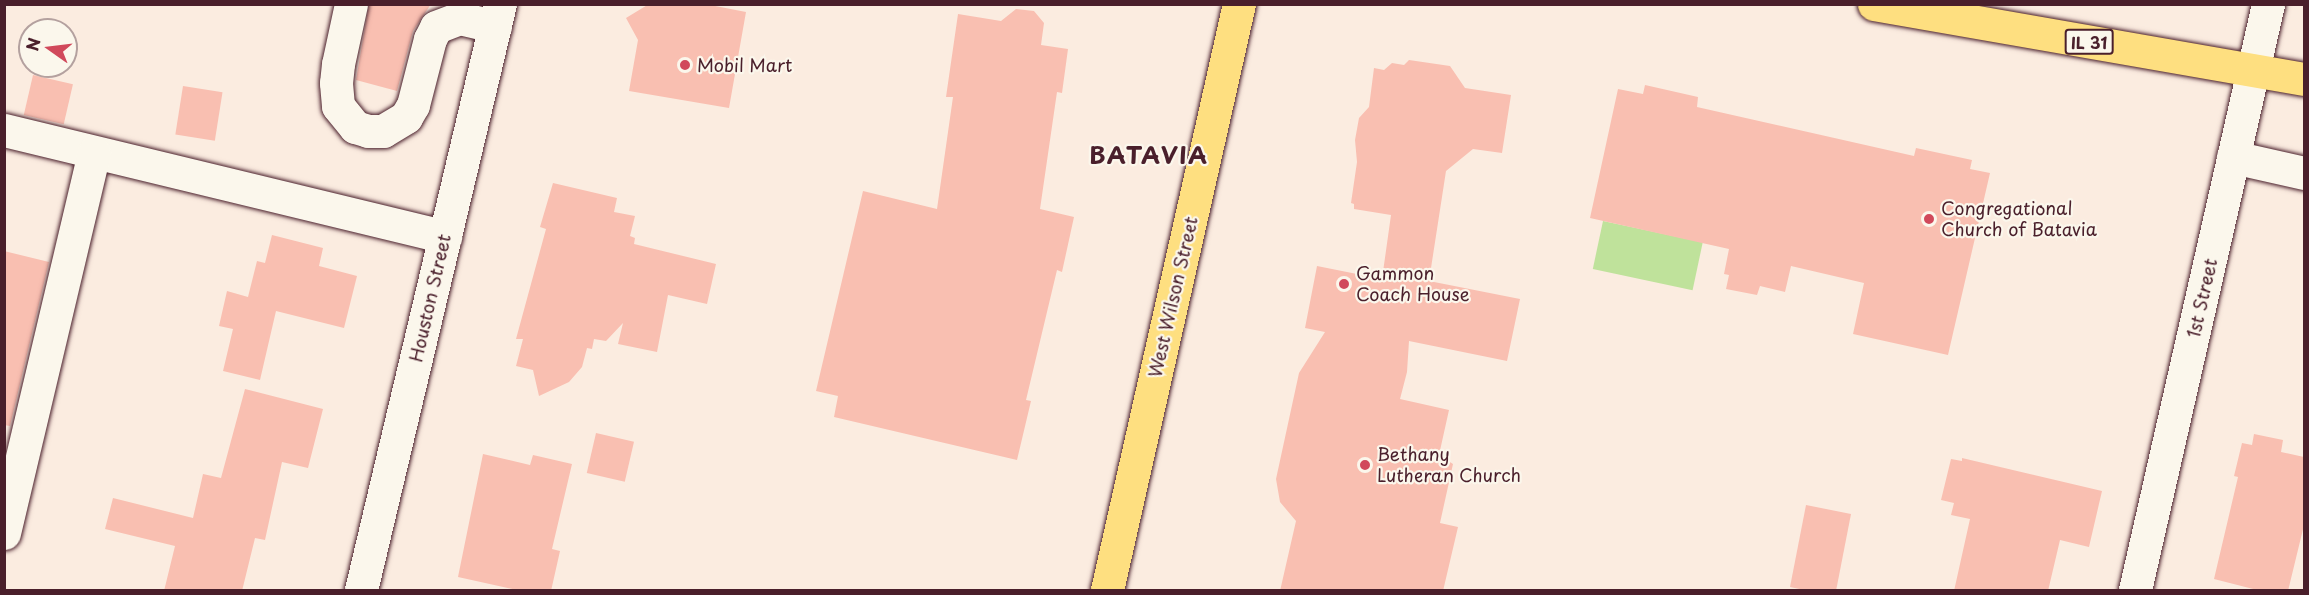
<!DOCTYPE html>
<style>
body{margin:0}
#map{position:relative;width:2309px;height:595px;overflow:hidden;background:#fbece0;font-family:"Playpen Sans",sans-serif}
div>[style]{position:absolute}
.green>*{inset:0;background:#bfe29b;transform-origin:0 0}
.building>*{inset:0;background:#f9bfb1;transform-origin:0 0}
.roads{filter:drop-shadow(0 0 2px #4a1f2b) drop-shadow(0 0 2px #4a1f2b)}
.minor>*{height:33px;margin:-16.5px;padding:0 16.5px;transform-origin:16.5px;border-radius:16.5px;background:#fbf7ec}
.major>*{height:33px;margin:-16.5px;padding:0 16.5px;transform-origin:16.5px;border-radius:16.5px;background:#fedf80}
.dots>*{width:16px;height:16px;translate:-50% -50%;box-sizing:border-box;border:3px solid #fbf7ec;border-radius:50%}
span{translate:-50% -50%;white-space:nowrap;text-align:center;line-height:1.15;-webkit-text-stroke:4.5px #fbf7ec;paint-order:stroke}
.shield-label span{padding:2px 4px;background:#fbf7ec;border:2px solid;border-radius:4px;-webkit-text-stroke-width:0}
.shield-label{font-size:16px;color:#4a1f2b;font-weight:700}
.poi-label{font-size:18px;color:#4a1f2b}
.left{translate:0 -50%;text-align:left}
.street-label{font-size:18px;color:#4a1f2b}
.district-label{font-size:24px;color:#4a1f2b;font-weight:700;letter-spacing:1.5px}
.frame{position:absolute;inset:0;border:6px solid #4a1f2b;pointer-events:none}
.north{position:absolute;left:18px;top:18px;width:60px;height:60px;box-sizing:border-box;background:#fbf7ec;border:2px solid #b4a19f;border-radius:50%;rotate:284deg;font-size:16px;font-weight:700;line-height:24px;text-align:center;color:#4a1f2b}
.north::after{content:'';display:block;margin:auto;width:21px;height:27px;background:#d1495b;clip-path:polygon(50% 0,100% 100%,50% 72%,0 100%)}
</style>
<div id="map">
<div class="green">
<i style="left:1603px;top:221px;width:102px;height:49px;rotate:12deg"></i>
</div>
<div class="building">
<i style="clip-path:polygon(369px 4px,431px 4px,413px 31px,397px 91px,356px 80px)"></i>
<i style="clip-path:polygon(649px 4px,705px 4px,746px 12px,729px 108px,629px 91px,638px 40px,626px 18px)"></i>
<i style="clip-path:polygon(1016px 9px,1034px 11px,1044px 23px,1041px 45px,1068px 49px,1062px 93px,1057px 92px,1040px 209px,1074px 217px,1062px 272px,1057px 270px,1026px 400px,1031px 401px,1017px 460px,834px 417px,838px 396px,816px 391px,863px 191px,937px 209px,953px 97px,946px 97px,958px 14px,1001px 21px)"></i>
<i style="clip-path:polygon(1409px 60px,1450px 66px,1465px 88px,1511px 95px,1502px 153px,1473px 149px,1446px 171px,1429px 281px,1520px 299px,1507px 361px,1409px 341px,1407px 372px,1400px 399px,1449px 410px,1439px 455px,1453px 464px,1440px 523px,1458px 527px,1443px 591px,1280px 591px,1296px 521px,1280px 502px,1276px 479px,1299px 373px,1325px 332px,1305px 328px,1317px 266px,1382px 279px,1391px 215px,1354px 209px,1354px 204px,1351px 203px,1357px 162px,1355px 140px,1359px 118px,1369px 107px,1374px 68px,1384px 70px,1392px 63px,1404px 65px)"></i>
<i style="left:33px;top:75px;width:41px;height:41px;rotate:13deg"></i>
<i style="clip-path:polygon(1645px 85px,1698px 97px,1697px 107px,1914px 156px,1916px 148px,1972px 160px,1970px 169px,1990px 173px,1948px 355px,1853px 334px,1864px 283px,1791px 266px,1785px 292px,1760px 286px,1757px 295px,1726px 289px,1729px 275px,1724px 274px,1729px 249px,1590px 218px,1618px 89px,1643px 94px)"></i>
<i style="left:183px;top:86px;width:40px;height:49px;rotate:9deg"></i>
<i style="clip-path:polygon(553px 183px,617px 198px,614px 212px,635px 216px,630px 236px,635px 238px,634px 244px,716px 264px,707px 304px,668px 295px,657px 352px,618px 344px,623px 323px,606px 341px,594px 339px,592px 349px,587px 348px,582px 367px,569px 382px,539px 396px,533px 370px,516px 366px,523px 339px,516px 339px,546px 229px,540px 227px)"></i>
<i style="clip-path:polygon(272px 235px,323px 248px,319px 266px,357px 276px,344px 328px,276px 311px,260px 380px,223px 371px,233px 329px,219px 326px,227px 291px,248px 297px,257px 261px,265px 263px)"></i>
<i style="clip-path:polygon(4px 251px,49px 262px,10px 426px,4px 425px)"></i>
<i style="clip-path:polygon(245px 389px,323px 409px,308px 468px,282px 462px,265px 540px,255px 538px,242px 591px,164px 591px,175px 546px,105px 529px,113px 498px,193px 518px,203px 474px,221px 478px)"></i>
<i style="left:596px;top:433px;width:39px;height:41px;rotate:13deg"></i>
<i style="clip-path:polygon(2254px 434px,2283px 440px,2281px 452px,2304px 457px,2304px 525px,2288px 591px,2261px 591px,2214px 579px,2238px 477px,2234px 476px,2242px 443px,2252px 445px)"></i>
<i style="clip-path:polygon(483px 454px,530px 465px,533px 455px,572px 464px,552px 549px,560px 551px,551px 591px,521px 591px,458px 577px)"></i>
<i style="clip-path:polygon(1962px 458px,2102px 491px,2089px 547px,2060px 540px,2048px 591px,1954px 591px,1970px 519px,1951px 515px,1954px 503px,1941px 500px,1951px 459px,1962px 461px)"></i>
<i style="clip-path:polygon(1806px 505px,1851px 514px,1836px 591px,1809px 591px,1790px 587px)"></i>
</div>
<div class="roads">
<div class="minor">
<i style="left:351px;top:4px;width:61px;rotate:102.2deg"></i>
<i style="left:338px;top:64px;width:19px;rotate:96deg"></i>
<i style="left:336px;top:83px;width:23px;rotate:85deg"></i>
<i style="left:338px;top:106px;width:27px;rotate:51deg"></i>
<i style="left:355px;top:127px;width:14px;rotate:17deg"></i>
<i style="left:368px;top:131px;width:15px"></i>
<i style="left:383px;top:131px;width:27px;rotate:-31deg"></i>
<i style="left:406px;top:117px;width:14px;rotate:-60deg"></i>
<i style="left:413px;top:105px;width:68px;rotate:-75.6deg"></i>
<i style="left:430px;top:39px;width:13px;rotate:-63deg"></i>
<i style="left:436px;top:27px;width:25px;rotate:-21deg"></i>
<i style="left:459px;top:18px;width:37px;rotate:13deg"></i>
<i style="left:4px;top:130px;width:454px;rotate:13.6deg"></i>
<i style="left:2233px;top:157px;width:73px;rotate:12.7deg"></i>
<i style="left:4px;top:533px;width:391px;rotate:-76.7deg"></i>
<i style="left:361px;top:590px;width:602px;rotate:-76.66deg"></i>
<i style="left:2135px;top:590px;width:601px;rotate:-77.21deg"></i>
</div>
<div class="major">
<i style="left:1874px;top:4px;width:436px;rotate:9.9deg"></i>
<i style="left:1107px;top:590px;width:601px;rotate:-77.31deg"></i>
</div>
</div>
<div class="dots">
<i style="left:685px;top:65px;background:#d1495b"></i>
<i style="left:1929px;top:219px;background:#d1495b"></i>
<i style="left:1344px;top:284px;background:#d1495b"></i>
<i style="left:1365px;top:465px;background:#d1495b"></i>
</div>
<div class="shield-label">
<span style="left:2089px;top:42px">IL 31</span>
</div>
<div class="poi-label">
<span class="left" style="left:697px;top:65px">Mobil Mart</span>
<span class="left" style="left:1941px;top:219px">Congregational<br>Church of Batavia</span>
<span class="left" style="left:1356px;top:284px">Gammon<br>Coach House</span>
<span class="left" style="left:1377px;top:465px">Bethany<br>Lutheran Church</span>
</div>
<div class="street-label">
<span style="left:1173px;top:297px;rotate:-77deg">West Wilson Street</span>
<span style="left:430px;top:298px;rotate:-77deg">Houston Street</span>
<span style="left:2202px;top:298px;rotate:-77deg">1st Street</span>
</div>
<div class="district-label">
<span style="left:1149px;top:155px">BATAVIA</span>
</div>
<div class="frame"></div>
<div class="north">N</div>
</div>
